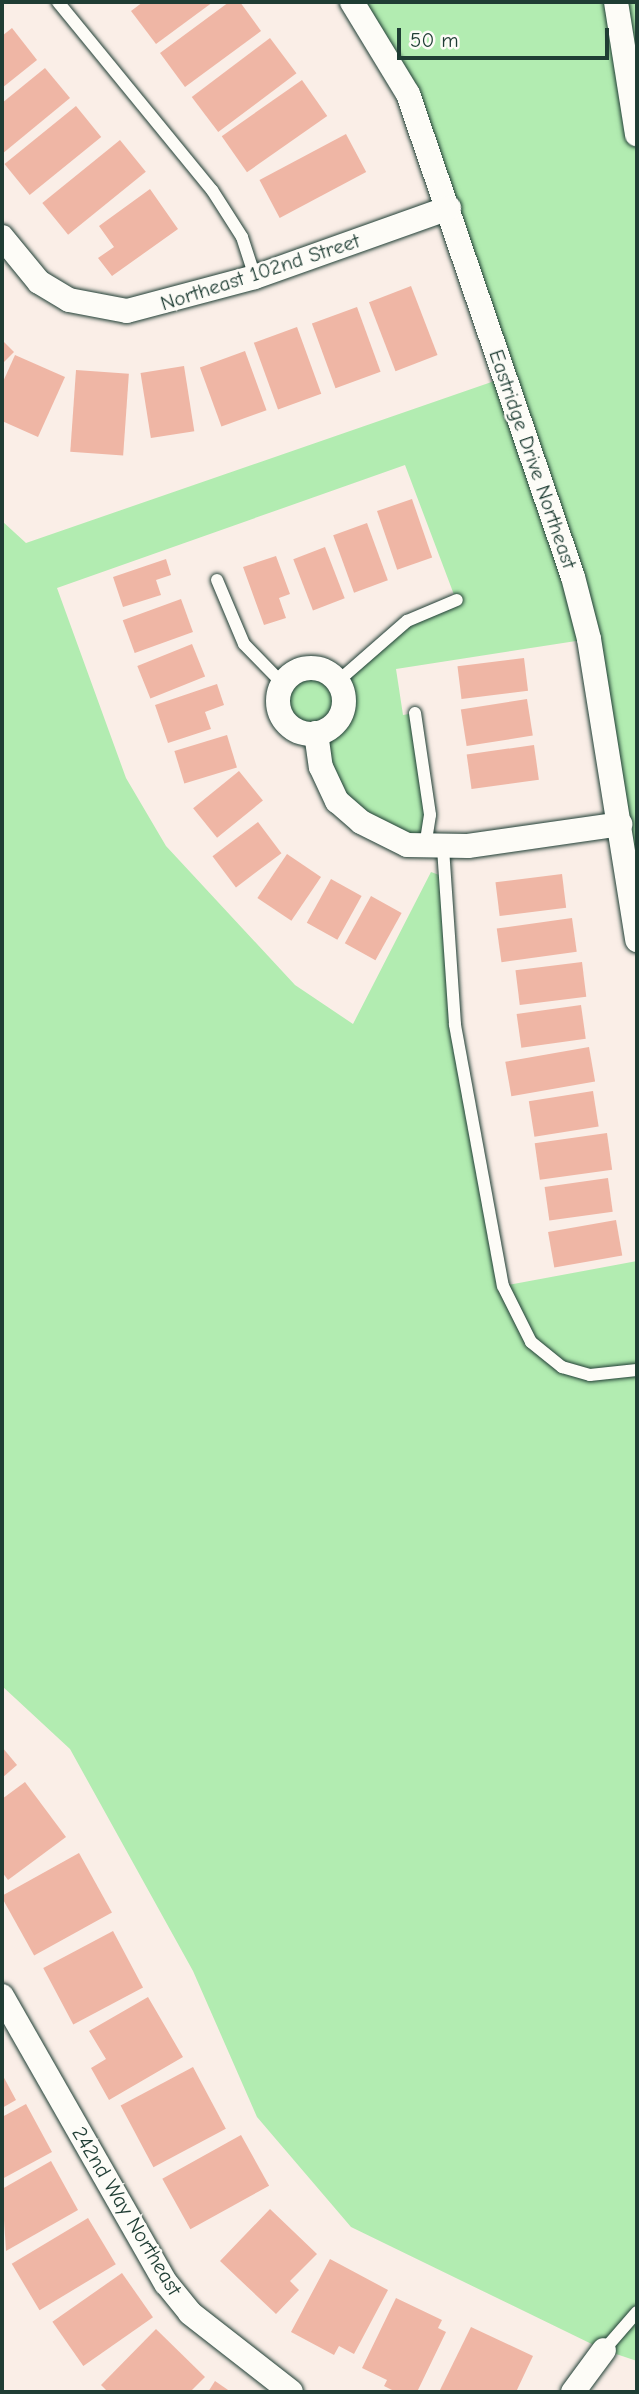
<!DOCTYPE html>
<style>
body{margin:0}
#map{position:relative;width:639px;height:2394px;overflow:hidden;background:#faeee7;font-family:"Comic Neue",sans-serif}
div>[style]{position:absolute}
.green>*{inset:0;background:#b2ecb1}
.building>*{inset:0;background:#efb6a5;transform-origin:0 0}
.roads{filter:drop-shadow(0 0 2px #1f3d34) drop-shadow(0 0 2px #1f3d34)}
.service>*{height:12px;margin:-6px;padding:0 6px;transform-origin:6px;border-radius:6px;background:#fdfcf7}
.minor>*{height:24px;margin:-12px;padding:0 12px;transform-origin:12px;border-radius:12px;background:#fdfcf7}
.minor>.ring{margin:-12px;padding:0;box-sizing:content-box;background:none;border:24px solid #fdfcf7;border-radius:50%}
span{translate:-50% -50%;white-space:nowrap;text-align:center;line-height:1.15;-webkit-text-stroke:5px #fdfcf7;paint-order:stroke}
.street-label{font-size:21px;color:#1f3d34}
.frame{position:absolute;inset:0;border:4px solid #1f3d34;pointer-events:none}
.scale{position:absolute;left:397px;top:28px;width:212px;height:32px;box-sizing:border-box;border:4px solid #1f3d34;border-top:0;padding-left:9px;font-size:21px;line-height:24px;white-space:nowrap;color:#1f3d34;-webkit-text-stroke:5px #fdfcf7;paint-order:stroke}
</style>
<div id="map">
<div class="green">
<i style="clip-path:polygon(352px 2px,637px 2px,637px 940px,589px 639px,396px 669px,403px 715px,415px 713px,430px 815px,425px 846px,361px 822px,316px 733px,293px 729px,281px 714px,279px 694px,290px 676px,320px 670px,338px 681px,378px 645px,456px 600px,405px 465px,57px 588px,126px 778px,166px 846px,295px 985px,353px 1024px,431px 872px,442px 876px,447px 962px,503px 1286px,637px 1261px,637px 2361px,604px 2350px,351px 2227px,257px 2117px,193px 1971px,70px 1749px,2px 1686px,2px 521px,26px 543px,506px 377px,449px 208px)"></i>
</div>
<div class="building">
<i style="clip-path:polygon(143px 2px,213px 2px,156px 44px,131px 11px)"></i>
<i style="clip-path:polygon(229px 2px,240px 2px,261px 31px,185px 87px,160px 53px)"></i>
<i style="clip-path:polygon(12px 28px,37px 60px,2px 88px,2px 36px)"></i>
<i style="left:270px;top:38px;width:44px;height:98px;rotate:53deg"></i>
<i style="clip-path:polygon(45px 68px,70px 98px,2px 154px,2px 103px)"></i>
<i style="left:302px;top:80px;width:44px;height:98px;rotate:55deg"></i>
<i style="left:76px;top:106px;width:40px;height:92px;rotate:51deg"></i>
<i style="left:346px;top:134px;width:43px;height:98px;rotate:62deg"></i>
<i style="left:120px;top:140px;width:41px;height:100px;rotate:51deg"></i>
<i style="clip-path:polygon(150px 189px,178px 229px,112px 276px,98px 258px,114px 247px,99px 226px)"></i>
<i style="left:411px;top:286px;width:74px;height:45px;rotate:69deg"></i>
<i style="left:357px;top:307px;width:69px;height:48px;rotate:70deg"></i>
<i style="left:297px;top:327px;width:71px;height:46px;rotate:70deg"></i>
<i style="clip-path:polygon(2px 340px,14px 352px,2px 364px)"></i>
<i style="left:245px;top:351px;width:63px;height:48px;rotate:70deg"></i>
<i style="clip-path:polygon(15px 355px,65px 377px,38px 437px,2px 421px,2px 384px)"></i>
<i style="left:184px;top:366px;width:66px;height:44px;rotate:81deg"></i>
<i style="left:76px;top:370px;width:53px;height:82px;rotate:4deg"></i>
<i style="left:412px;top:499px;width:62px;height:37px;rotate:71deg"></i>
<i style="left:367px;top:523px;width:61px;height:36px;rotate:70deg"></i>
<i style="left:325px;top:547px;width:55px;height:34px;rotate:69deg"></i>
<i style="clip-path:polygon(276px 556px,290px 594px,279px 598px,286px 618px,264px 625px,243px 567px)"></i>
<i style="clip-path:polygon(166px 559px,171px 575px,156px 580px,161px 595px,123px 607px,113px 577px)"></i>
<i style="left:181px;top:599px;width:35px;height:62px;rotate:70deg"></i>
<i style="left:192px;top:644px;width:35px;height:59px;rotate:68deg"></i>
<i style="left:524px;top:658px;width:33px;height:67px;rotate:83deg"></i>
<i style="clip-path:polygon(217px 684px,224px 705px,205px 712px,211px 729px,168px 743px,155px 705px)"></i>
<i style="left:527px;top:699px;width:37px;height:67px;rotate:81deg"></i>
<i style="left:227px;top:735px;width:34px;height:55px;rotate:73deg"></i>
<i style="left:534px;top:745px;width:35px;height:68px;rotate:82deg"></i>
<i style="left:239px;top:771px;width:38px;height:59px;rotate:51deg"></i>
<i style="left:258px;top:822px;width:39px;height:57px;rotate:53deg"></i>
<i style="left:287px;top:854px;width:41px;height:53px;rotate:34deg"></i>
<i style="left:562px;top:874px;width:34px;height:67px;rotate:83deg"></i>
<i style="left:331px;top:879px;width:35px;height:50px;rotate:29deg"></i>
<i style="left:371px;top:896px;width:35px;height:54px;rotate:29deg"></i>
<i style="left:572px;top:918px;width:34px;height:76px;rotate:82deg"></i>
<i style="left:582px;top:962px;width:35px;height:67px;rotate:83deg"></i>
<i style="left:581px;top:1005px;width:34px;height:65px;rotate:82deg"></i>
<i style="left:589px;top:1047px;width:35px;height:85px;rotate:80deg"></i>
<i style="left:593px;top:1091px;width:36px;height:65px;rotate:81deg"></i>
<i style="left:607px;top:1133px;width:37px;height:73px;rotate:82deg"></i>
<i style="left:608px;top:1178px;width:34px;height:64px;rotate:82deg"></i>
<i style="left:616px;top:1220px;width:36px;height:69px;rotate:80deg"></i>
<i style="clip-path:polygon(2px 1747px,17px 1765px,2px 1778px)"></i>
<i style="clip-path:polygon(25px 1782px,66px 1837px,8px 1880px,2px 1872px,2px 1799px)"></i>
<i style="left:79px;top:1853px;width:68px;height:89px;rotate:61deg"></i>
<i style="left:113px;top:1931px;width:64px;height:79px;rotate:62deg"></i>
<i style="clip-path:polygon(148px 1997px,183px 2057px,109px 2100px,91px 2068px,106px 2059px,89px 2031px)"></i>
<i style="left:193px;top:2067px;width:70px;height:82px;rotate:62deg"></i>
<i style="clip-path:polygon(2px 2074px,16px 2100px,2px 2108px)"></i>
<i style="clip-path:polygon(26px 2104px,52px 2152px,2px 2179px,2px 2117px)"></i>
<i style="left:241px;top:2135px;width:58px;height:90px;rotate:61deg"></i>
<i style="clip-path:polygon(51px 2161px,78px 2210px,6px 2251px,2px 2189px)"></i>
<i style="clip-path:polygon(270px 2209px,317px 2254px,290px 2281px,299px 2290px,276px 2314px,220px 2261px)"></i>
<i style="left:88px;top:2218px;width:54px;height:89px;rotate:59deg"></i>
<i style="clip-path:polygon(330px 2259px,388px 2290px,354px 2354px,339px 2346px,334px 2355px,291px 2332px)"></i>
<i style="left:122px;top:2273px;width:54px;height:85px;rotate:55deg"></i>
<i style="clip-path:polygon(396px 2298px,442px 2320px,438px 2328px,446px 2332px,417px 2392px,396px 2392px,384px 2386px,387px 2380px,362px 2368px)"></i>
<i style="clip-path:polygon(471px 2327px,533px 2356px,516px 2392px,439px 2392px)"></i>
<i style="clip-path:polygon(156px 2329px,205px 2377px,190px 2392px,108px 2392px,101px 2385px)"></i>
<i style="clip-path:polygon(215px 2381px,231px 2392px,208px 2392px)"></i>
</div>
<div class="roads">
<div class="service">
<i style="left:58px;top:2px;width:243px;rotate:50.7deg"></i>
<i style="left:212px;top:190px;width:56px;rotate:57.4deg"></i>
<i style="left:242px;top:237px;width:42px;rotate:72deg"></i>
<i style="left:217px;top:580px;width:69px;rotate:67.1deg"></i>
<i style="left:244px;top:644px;width:56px;rotate:45.7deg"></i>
<i style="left:337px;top:682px;width:93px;rotate:-41.1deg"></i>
<i style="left:407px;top:621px;width:54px;rotate:-22.8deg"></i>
<i style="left:415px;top:713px;width:103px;rotate:81.6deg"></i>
<i style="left:430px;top:815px;width:31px;rotate:99deg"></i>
<i style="left:443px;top:848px;width:177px;rotate:86.1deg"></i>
<i style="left:455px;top:1025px;width:265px;rotate:79.6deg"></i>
<i style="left:503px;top:1286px;width:63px;rotate:63.4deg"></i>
<i style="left:531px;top:1342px;width:40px;rotate:39deg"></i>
<i style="left:562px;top:1367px;width:29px;rotate:16deg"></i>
<i style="left:590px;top:1375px;width:47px;rotate:-6.1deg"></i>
<i style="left:604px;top:2350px;width:50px;rotate:-49deg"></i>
</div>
<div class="minor">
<i style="left:352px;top:2px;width:108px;rotate:58.7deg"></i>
<i style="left:408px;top:94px;width:510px;rotate:71.14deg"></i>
<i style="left:573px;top:577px;width:64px;rotate:75.5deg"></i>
<i style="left:589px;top:639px;width:305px;rotate:80.9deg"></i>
<i style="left:616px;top:2px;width:134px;rotate:81deg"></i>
<i style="left:2px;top:237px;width:58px;rotate:50.6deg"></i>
<i style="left:39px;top:282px;width:35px;rotate:31deg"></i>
<i style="left:69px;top:300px;width:59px;rotate:10.7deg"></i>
<i style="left:127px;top:311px;width:132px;rotate:-14.9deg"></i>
<i style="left:255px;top:277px;width:206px;rotate:-19.6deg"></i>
<i class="ring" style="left:278px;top:668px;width:42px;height:42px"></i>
<i style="left:316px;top:733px;width:34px;rotate:82deg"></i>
<i style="left:321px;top:767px;width:38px;rotate:65deg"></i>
<i style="left:337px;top:801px;width:32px;rotate:41deg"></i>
<i style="left:361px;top:822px;width:51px;rotate:26.6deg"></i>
<i style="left:407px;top:845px;width:61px;rotate:0.9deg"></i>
<i style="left:468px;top:846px;width:154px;rotate:-8.2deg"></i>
<i style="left:2px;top:1996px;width:331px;rotate:60.3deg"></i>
<i style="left:166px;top:2283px;width:38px;rotate:51deg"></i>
<i style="left:190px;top:2313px;width:128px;rotate:38deg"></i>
<i style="left:573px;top:2392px;width:52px;rotate:-53.6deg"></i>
</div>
</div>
<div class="street-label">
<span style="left:260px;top:272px;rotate:-18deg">Northeast 102nd Street</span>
<span style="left:533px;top:459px;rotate:71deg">Eastridge Drive Northeast</span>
<span style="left:127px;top:2211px;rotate:59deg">242nd Way Northeast</span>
</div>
<div class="frame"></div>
<div class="scale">50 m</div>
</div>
